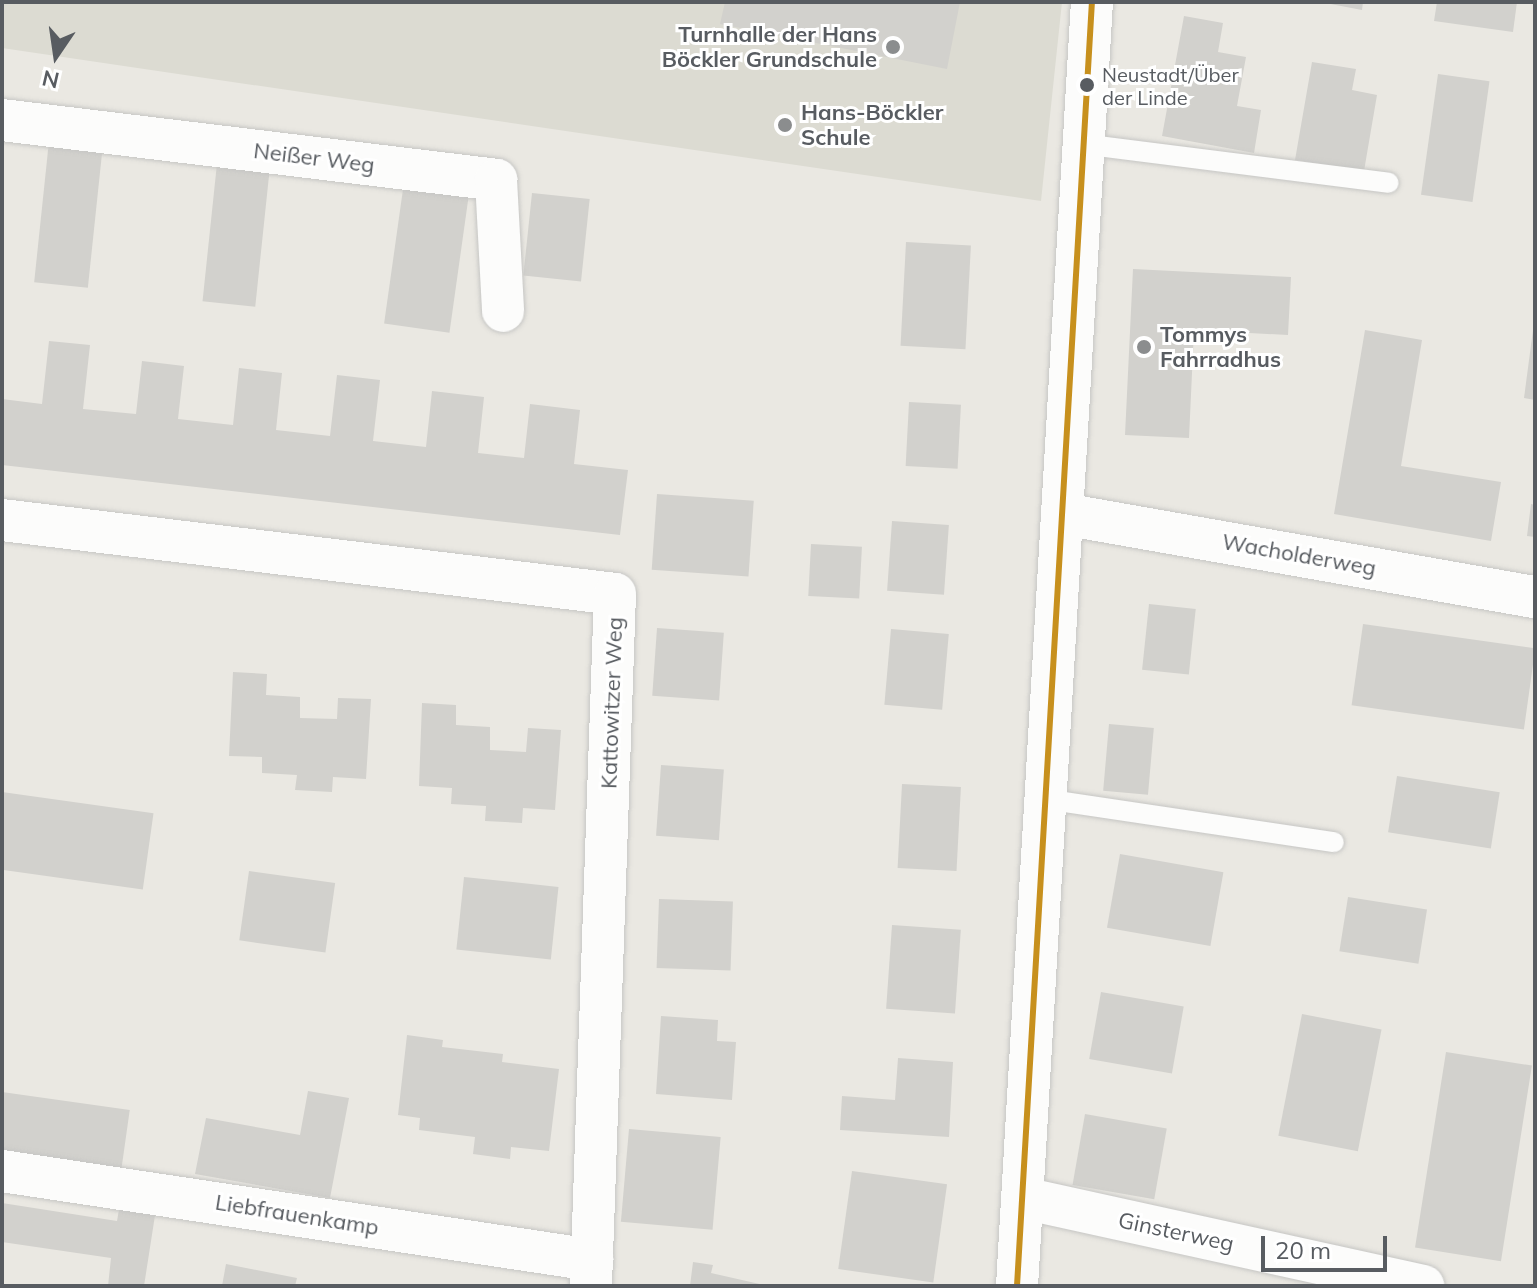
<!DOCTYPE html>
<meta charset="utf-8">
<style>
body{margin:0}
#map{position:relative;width:1537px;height:1288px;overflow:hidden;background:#eae8e2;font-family:Mulish,sans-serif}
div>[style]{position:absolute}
.education>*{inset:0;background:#dcdbd2}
.building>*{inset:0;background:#d2d1cd;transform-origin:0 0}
.roads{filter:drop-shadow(0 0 2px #c6c6c4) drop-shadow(0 0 2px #c6c6c4)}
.service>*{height:20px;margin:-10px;padding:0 10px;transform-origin:10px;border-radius:10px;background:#fcfcfb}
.minor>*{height:42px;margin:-21px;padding:0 21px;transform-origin:21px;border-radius:21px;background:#fcfcfb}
.bus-1>*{height:6px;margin:-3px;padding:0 3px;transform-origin:3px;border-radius:3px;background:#c7901d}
.dots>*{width:22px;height:22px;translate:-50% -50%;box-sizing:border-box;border:4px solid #fff;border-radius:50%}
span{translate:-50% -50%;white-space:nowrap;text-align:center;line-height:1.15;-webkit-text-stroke:6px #fff;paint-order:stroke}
.bus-label{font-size:20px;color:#585c61}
.left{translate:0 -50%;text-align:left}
.poi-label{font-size:22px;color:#585c61;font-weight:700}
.right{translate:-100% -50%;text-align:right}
.street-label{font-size:22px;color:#585c61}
.frame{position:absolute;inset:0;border:4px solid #585c61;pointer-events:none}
.north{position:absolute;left:16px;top:16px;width:80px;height:80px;-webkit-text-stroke:6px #fff;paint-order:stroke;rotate:193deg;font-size:22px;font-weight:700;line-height:32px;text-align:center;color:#585c61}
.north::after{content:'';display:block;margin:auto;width:28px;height:36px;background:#585c61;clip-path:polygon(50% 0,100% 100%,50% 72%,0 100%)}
.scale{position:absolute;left:1261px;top:1236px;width:126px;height:36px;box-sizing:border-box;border:4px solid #585c61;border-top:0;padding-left:10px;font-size:24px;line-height:28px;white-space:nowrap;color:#585c61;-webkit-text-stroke:6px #fff;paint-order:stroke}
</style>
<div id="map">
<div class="education">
<i style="clip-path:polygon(2px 2px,1062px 2px,1041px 201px,2px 48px)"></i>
</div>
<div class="building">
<i style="clip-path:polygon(725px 2px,960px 2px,947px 69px,720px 24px)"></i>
<i style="clip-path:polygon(1320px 2px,1363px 2px,1362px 10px)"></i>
<i style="clip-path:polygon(1437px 2px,1517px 2px,1513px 32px,1434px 21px)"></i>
<i style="clip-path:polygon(1184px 16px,1223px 23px,1218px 52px,1246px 57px,1237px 106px,1261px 110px,1254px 153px,1162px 136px)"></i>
<i style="clip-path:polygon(1312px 62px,1356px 69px,1352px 90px,1377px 95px,1364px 171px,1295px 160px)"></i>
<i style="left:1438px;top:74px;width:52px;height:122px;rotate:8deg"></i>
<i style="left:49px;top:141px;width:54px;height:142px;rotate:6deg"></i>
<i style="left:218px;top:154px;width:53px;height:148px;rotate:6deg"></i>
<i style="left:404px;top:182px;width:66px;height:143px;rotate:8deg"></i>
<i style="left:532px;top:193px;width:58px;height:83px;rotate:6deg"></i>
<i style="left:906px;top:242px;width:65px;height:104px;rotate:3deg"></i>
<i style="clip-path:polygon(1133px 269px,1291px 277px,1288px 335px,1194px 330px,1189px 438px,1125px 435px)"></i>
<i style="clip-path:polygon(1365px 330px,1422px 340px,1401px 466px,1501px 482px,1491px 541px,1334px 514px)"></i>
<i style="clip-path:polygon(1533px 330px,1535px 331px,1535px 400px,1524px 398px)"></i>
<i style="clip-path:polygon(49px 341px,90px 345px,83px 409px,136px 414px,142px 361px,184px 366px,178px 419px,233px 425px,239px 368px,282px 373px,276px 430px,330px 436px,337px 375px,380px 380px,373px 441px,426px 447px,432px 391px,484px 397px,478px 453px,524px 458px,530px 404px,580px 410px,574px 464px,628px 470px,620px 535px,2px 465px,2px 399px,42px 404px)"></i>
<i style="left:909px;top:402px;width:52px;height:64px;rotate:3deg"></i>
<i style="left:657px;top:494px;width:97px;height:76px;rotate:4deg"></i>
<i style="clip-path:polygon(1531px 504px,1535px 505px,1535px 537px,1527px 536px)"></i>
<i style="left:892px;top:521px;width:57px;height:70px;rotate:4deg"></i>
<i style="left:811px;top:544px;width:51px;height:52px;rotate:3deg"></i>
<i style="left:1149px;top:604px;width:47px;height:66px;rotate:6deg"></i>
<i style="left:1363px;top:624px;width:174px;height:82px;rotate:8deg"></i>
<i style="left:657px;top:628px;width:67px;height:68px;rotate:4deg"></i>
<i style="left:891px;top:629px;width:58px;height:76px;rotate:5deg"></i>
<i style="clip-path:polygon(233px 672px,267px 674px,266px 695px,300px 697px,300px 718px,337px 719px,338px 698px,371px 699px,366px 779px,333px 777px,332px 792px,295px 790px,297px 775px,262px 773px,262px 757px,229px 756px)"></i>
<i style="clip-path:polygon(422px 703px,456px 705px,456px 725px,490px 727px,490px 750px,526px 752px,528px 728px,561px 730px,555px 810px,523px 808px,522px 823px,485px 821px,486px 806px,451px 804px,452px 788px,419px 786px)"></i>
<i style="left:1109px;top:724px;width:45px;height:67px;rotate:5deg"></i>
<i style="left:661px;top:765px;width:63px;height:71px;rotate:4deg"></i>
<i style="left:1397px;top:776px;width:104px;height:57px;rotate:9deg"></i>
<i style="left:902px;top:784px;width:59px;height:84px;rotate:3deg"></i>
<i style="left:2px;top:792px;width:153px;height:77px;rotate:8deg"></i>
<i style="left:1120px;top:854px;width:105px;height:75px;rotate:10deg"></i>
<i style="left:249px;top:871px;width:87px;height:70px;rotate:8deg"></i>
<i style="left:464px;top:877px;width:95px;height:73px;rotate:6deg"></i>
<i style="left:1348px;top:897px;width:80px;height:55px;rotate:9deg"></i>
<i style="left:659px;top:899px;width:74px;height:69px;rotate:2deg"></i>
<i style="left:892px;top:925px;width:69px;height:84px;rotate:4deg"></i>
<i style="left:1101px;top:992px;width:84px;height:68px;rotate:10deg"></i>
<i style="left:1302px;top:1014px;width:81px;height:124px;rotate:11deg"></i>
<i style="clip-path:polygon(661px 1016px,718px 1020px,717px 1041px,736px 1042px,732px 1100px,656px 1094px)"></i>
<i style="clip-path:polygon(407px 1035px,443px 1040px,442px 1047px,503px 1054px,502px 1062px,559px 1069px,549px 1151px,511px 1147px,510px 1159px,473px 1154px,475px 1137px,419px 1130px,420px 1118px,398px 1115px)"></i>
<i style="left:1446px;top:1052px;width:87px;height:198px;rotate:9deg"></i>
<i style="clip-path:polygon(898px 1058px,953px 1062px,949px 1137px,840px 1130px,842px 1096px,895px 1100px)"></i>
<i style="clip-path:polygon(308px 1091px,349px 1098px,330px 1198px,195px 1174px,206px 1118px,300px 1135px)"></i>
<i style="left:2px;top:1092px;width:129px;height:60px;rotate:8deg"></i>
<i style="left:1085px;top:1114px;width:83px;height:72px;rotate:10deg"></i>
<i style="left:629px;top:1129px;width:92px;height:93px;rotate:5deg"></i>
<i style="left:852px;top:1171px;width:96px;height:99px;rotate:8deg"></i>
<i style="clip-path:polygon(2px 1203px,117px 1221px,120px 1204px,156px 1209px,144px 1286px,108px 1286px,111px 1258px,2px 1242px)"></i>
<i style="clip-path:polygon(693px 1262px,713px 1265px,711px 1273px,769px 1286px,690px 1286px)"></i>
<i style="clip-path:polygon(226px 1264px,297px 1278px,295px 1286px,222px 1286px)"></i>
</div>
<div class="roads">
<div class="service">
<i style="left:1082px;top:144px;width:309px;rotate:7.2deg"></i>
<i style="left:1045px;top:799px;width:292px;rotate:8.5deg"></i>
</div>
<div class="minor">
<i style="left:2px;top:120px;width:498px;rotate:6.9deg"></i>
<i style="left:496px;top:180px;width:131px;rotate:86.9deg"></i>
<i style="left:1063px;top:514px;width:479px;rotate:10deg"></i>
<i style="left:2px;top:520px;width:617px;rotate:6.88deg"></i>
<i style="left:615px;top:594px;width:692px;rotate:91.99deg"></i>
<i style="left:2px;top:1171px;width:597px;rotate:8.58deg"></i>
<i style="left:1023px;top:1198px;width:410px;rotate:12.4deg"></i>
<i style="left:1017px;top:1286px;width:1286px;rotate:-86.66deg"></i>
</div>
</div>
<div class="bus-1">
<i style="left:1017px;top:1286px;width:1286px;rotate:-86.66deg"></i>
</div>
<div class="dots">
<i style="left:893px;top:47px;background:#8b8d8e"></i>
<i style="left:1087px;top:85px;background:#585c61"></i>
<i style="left:785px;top:125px;background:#8b8d8e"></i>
<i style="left:1144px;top:347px;background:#8b8d8e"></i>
</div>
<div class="bus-label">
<span class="left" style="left:1102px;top:86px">Neustadt/Über<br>der Linde</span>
</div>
<div class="poi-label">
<span class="right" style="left:877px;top:47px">Turnhalle der Hans<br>Böckler Grundschule</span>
<span class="left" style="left:801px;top:125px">Hans-Böckler<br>Schule</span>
<span class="left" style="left:1160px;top:347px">Tommys<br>Fahrradhus</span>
</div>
<div class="street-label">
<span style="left:314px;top:158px;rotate:7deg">Neißer Weg</span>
<span style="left:1299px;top:555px;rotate:10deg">Wacholderweg</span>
<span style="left:612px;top:703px;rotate:-88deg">Kattowitzer Weg</span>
<span style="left:297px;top:1215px;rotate:9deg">Liebfrauenkamp</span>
<span style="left:1176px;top:1232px;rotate:12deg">Ginsterweg</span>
</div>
<div class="frame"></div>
<div class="north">N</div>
<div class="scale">20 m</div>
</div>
